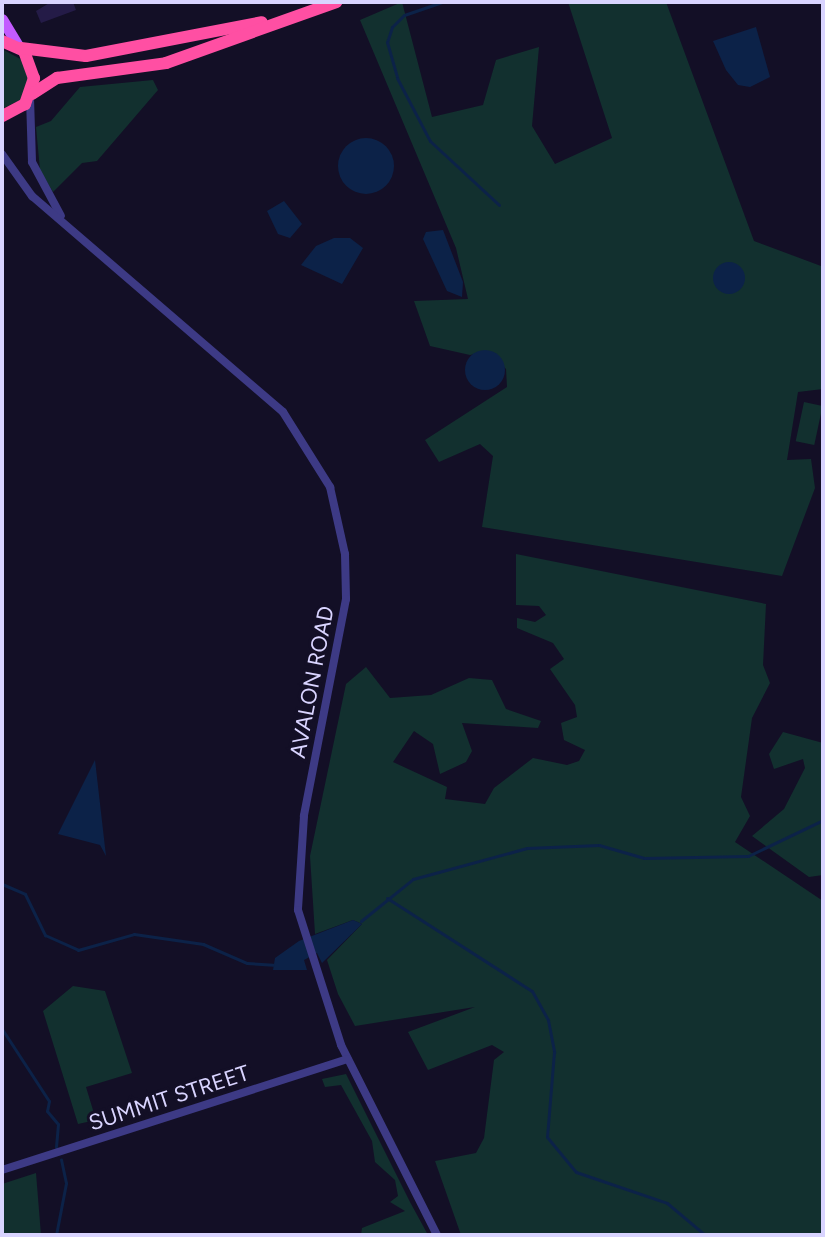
<!DOCTYPE html>
<style>
body{margin:0}
#map{position:relative;width:825px;height:1237px;overflow:hidden;background:#130f26;font-family:Figtree,sans-serif}
div>[style]{position:absolute}
.green>*{inset:0;background:#12302f;transform-origin:0 0}
.water>*{inset:0;background:#0c2248}
.round{border-radius:50%}
.stream>*{height:3px;margin:-1.5px;padding:0 1.5px;transform-origin:1.5px;border-radius:1.5px;background:#0c2248}
.building>*{inset:0;background:#241b47}
.minor>*{height:8px;margin:-4px;padding:0 4px;transform-origin:4px;border-radius:4px;background:#3d3a85}
.major>*{height:11px;margin:-5.5px;padding:0 5.5px;transform-origin:5.5px;border-radius:5.5px;background:#c25bff}
.highway>*{height:12px;margin:-6px;padding:0 6px;transform-origin:6px;border-radius:6px;background:#ff4fa3}
span{translate:-50% -50%;white-space:nowrap;text-align:center;line-height:1.15;-webkit-text-stroke:6px #130f26;paint-order:stroke}
.street-label{font-size:22px;color:#d9d4ff}
.frame{position:absolute;inset:0;border:4px solid #d9d4ff;pointer-events:none}
</style>
<div id="map">
<div class="green">
<i style="clip-path:polygon(402px 2px,432px 117px,483px 105px,496px 60px,539px 47px,532px 126px,555px 164px,612px 138px,568px 2px,666px 2px,754px 241px,821px 266px,823px 258px,823px 389px,798px 392px,787px 460px,811px 459px,815px 488px,782px 576px,482px 527px,493px 456px,480px 444px,439px 462px,425px 440px,507px 387px,506px 369px,489px 351px,470px 355px,430px 346px,414px 301px,468px 299px,456px 248px,360px 20px)"></i>
<i style="clip-path:polygon(2px 49px,24px 61px,29px 80px,22px 99px,2px 109px)"></i>
<i style="clip-path:polygon(153px 80px,158px 90px,97px 161px,82px 163px,53px 192px,40px 170px,36px 127px,51px 121px,80px 87px)"></i>
<i style="left:804px;top:402px;width:19px;height:40px;rotate:12deg"></i>
<i style="clip-path:polygon(516px 554px,766px 604px,763px 665px,770px 683px,752px 718px,741px 797px,750px 816px,735px 842px,823px 901px,823px 1235px,461px 1235px,435px 1161px,476px 1153px,484px 1138px,494px 1060px,504px 1052px,492px 1045px,428px 1070px,408px 1032px,475px 1007px,355px 1026px,338px 994px,327px 960px,362px 924px,353px 920px,315px 934px,310px 856px,346px 684px,366px 667px,390px 698px,431px 695px,469px 678px,492px 680px,506px 709px,541px 721px,538px 728px,462px 723px,472px 751px,466px 762px,440px 774px,433px 744px,414px 731px,393px 762px,447px 787px,445px 799px,485px 804px,494px 788px,533px 758px,567px 765px,579px 761px,585px 750px,564px 740px,561px 723px,577px 717px,575px 705px,550px 669px,564px 659px,553px 643px,517px 628px,517px 618px,535px 622px,546px 615px,539px 606px,516px 605px)"></i>
<i style="clip-path:polygon(783px 732px,823px 743px,823px 875px,809px 877px,752px 836px,784px 809px,805px 768px,803px 759px,774px 769px,769px 754px)"></i>
<i style="clip-path:polygon(73px 986px,105px 991px,132px 1073px,86px 1087px,96px 1120px,78px 1124px,43px 1011px)"></i>
<i style="clip-path:polygon(346px 1074px,410px 1202px,428px 1235px,361px 1235px,362px 1228px,405px 1211px,390px 1202px,398px 1196px,395px 1180px,375px 1162px,372px 1141px,341px 1085px,325px 1087px,322px 1079px)"></i>
<i style="clip-path:polygon(36px 1173px,41px 1235px,3px 1235px,2px 1184px)"></i>
</div>
<div class="water">
<i style="clip-path:polygon(756px 27px,770px 77px,750px 87px,738px 85px,726px 70px,713px 41px)"></i>
<i class="round" style="left:338px;top:138px;width:56px;height:56px"></i>
<i style="clip-path:polygon(284px 201px,302px 224px,290px 238px,278px 234px,267px 211px)"></i>
<i style="clip-path:polygon(443px 230px,463px 282px,462px 297px,447px 291px,423px 239px,426px 232px)"></i>
<i style="clip-path:polygon(334px 238px,350px 238px,363px 248px,342px 284px,301px 265px,316px 246px)"></i>
<i class="round" style="left:713px;top:262px;width:32px;height:32px"></i>
<i class="round" style="left:465px;top:350px;width:40px;height:40px"></i>
<i style="clip-path:polygon(95px 760px,106px 856px,100px 845px,58px 834px)"></i>
<i style="clip-path:polygon(353px 920px,362px 924px,322px 963px,317px 953px,304px 960px,307px 970px,273px 970px,275px 958px,299px 941px)"></i>
</div>
<div class="stream">
<i style="left:442px;top:2px;width:40px;rotate:161.1deg"></i>
<i style="left:404px;top:15px;width:17px;rotate:135deg"></i>
<i style="left:392px;top:27px;width:16px;rotate:108deg"></i>
<i style="left:387px;top:42px;width:37px;rotate:74deg"></i>
<i style="left:397px;top:78px;width:71px;rotate:62.4deg"></i>
<i style="left:430px;top:141px;width:94px;rotate:42.8deg"></i>
<i style="left:2px;top:884px;width:25px;rotate:23deg"></i>
<i style="left:25px;top:894px;width:46px;rotate:64deg"></i>
<i style="left:45px;top:935px;width:36px;rotate:24deg"></i>
<i style="left:78px;top:950px;width:58px;rotate:-15.9deg"></i>
<i style="left:134px;top:934px;width:70px;rotate:8.2deg"></i>
<i style="left:203px;top:944px;width:48px;rotate:23.4deg"></i>
<i style="left:247px;top:963px;width:26px;rotate:4deg"></i>
<i style="left:387px;top:898px;width:172px;rotate:32.7deg"></i>
<i style="left:532px;top:991px;width:33px;rotate:61deg"></i>
<i style="left:548px;top:1020px;width:33px;rotate:79deg"></i>
<i style="left:554px;top:1052px;width:85px;rotate:94.7deg"></i>
<i style="left:547px;top:1137px;width:45px;rotate:50.4deg"></i>
<i style="left:576px;top:1172px;width:96px;rotate:18.8deg"></i>
<i style="left:667px;top:1203px;width:50px;rotate:40.1deg"></i>
<i style="left:361px;top:921px;width:67px;rotate:-38.9deg"></i>
<i style="left:413px;top:879px;width:118px;rotate:-15.2deg"></i>
<i style="left:527px;top:848px;width:72px;rotate:-2.4deg"></i>
<i style="left:599px;top:845px;width:47px;rotate:16.1deg"></i>
<i style="left:644px;top:858px;width:104px;rotate:-1.1deg"></i>
<i style="left:748px;top:856px;width:83px;rotate:-25.6deg"></i>
<i style="left:2px;top:1029px;width:86px;rotate:56.9deg"></i>
<i style="left:49px;top:1101px;width:10px;rotate:101deg"></i>
<i style="left:47px;top:1111px;width:17px;rotate:50deg"></i>
<i style="left:58px;top:1124px;width:23px;rotate:95deg"></i>
<i style="left:56px;top:1235px;width:53px;rotate:-79.1deg"></i>
<i style="left:66px;top:1183px;width:24px;rotate:-102deg"></i>
</div>
<div class="building">
<i style="clip-path:polygon(51px 2px,73px 2px,76px 10px,41px 23px,36px 11px)"></i>
</div>
<div class="minor">
<i style="left:30px;top:98px;width:64px;rotate:88.2deg"></i>
<i style="left:32px;top:162px;width:61px;rotate:61.8deg"></i>
<i style="left:2px;top:154px;width:52px;rotate:54.5deg"></i>
<i style="left:32px;top:196px;width:331px;rotate:40.7deg"></i>
<i style="left:283px;top:412px;width:89px;rotate:57.9deg"></i>
<i style="left:330px;top:487px;width:69px;rotate:77.4deg"></i>
<i style="left:345px;top:554px;width:45px;rotate:88.7deg"></i>
<i style="left:346px;top:599px;width:221px;rotate:101deg"></i>
<i style="left:304px;top:816px;width:94px;rotate:93.7deg"></i>
<i style="left:298px;top:910px;width:142px;rotate:72.3deg"></i>
<i style="left:341px;top:1045px;width:213px;rotate:63.2deg"></i>
<i style="left:2px;top:1170px;width:363px;rotate:-17.8deg"></i>
</div>
<div class="major">
<i style="left:2px;top:19px;width:31px;rotate:59deg"></i>
</div>
<div class="highway">
<i style="left:2px;top:41px;width:24px;rotate:24deg"></i>
<i style="left:24px;top:51px;width:29px;rotate:70deg"></i>
<i style="left:34px;top:78px;width:28px;rotate:109deg"></i>
<i style="left:25px;top:104px;width:26px;rotate:152deg"></i>
<i style="left:21px;top:48px;width:65px;rotate:7deg"></i>
<i style="left:86px;top:56px;width:179px;rotate:-10.9deg"></i>
<i style="left:32px;top:94px;width:30px;rotate:-33deg"></i>
<i style="left:57px;top:78px;width:110px;rotate:-7.8deg"></i>
<i style="left:166px;top:63px;width:181px;rotate:-19.7deg"></i>
</div>
<div class="street-label">
<span style="left:312px;top:682px;rotate:-79deg">AVALON ROAD</span>
<span style="left:169px;top:1098px;rotate:-18deg">SUMMIT STREET</span>
</div>
<div class="frame"></div>
</div>
